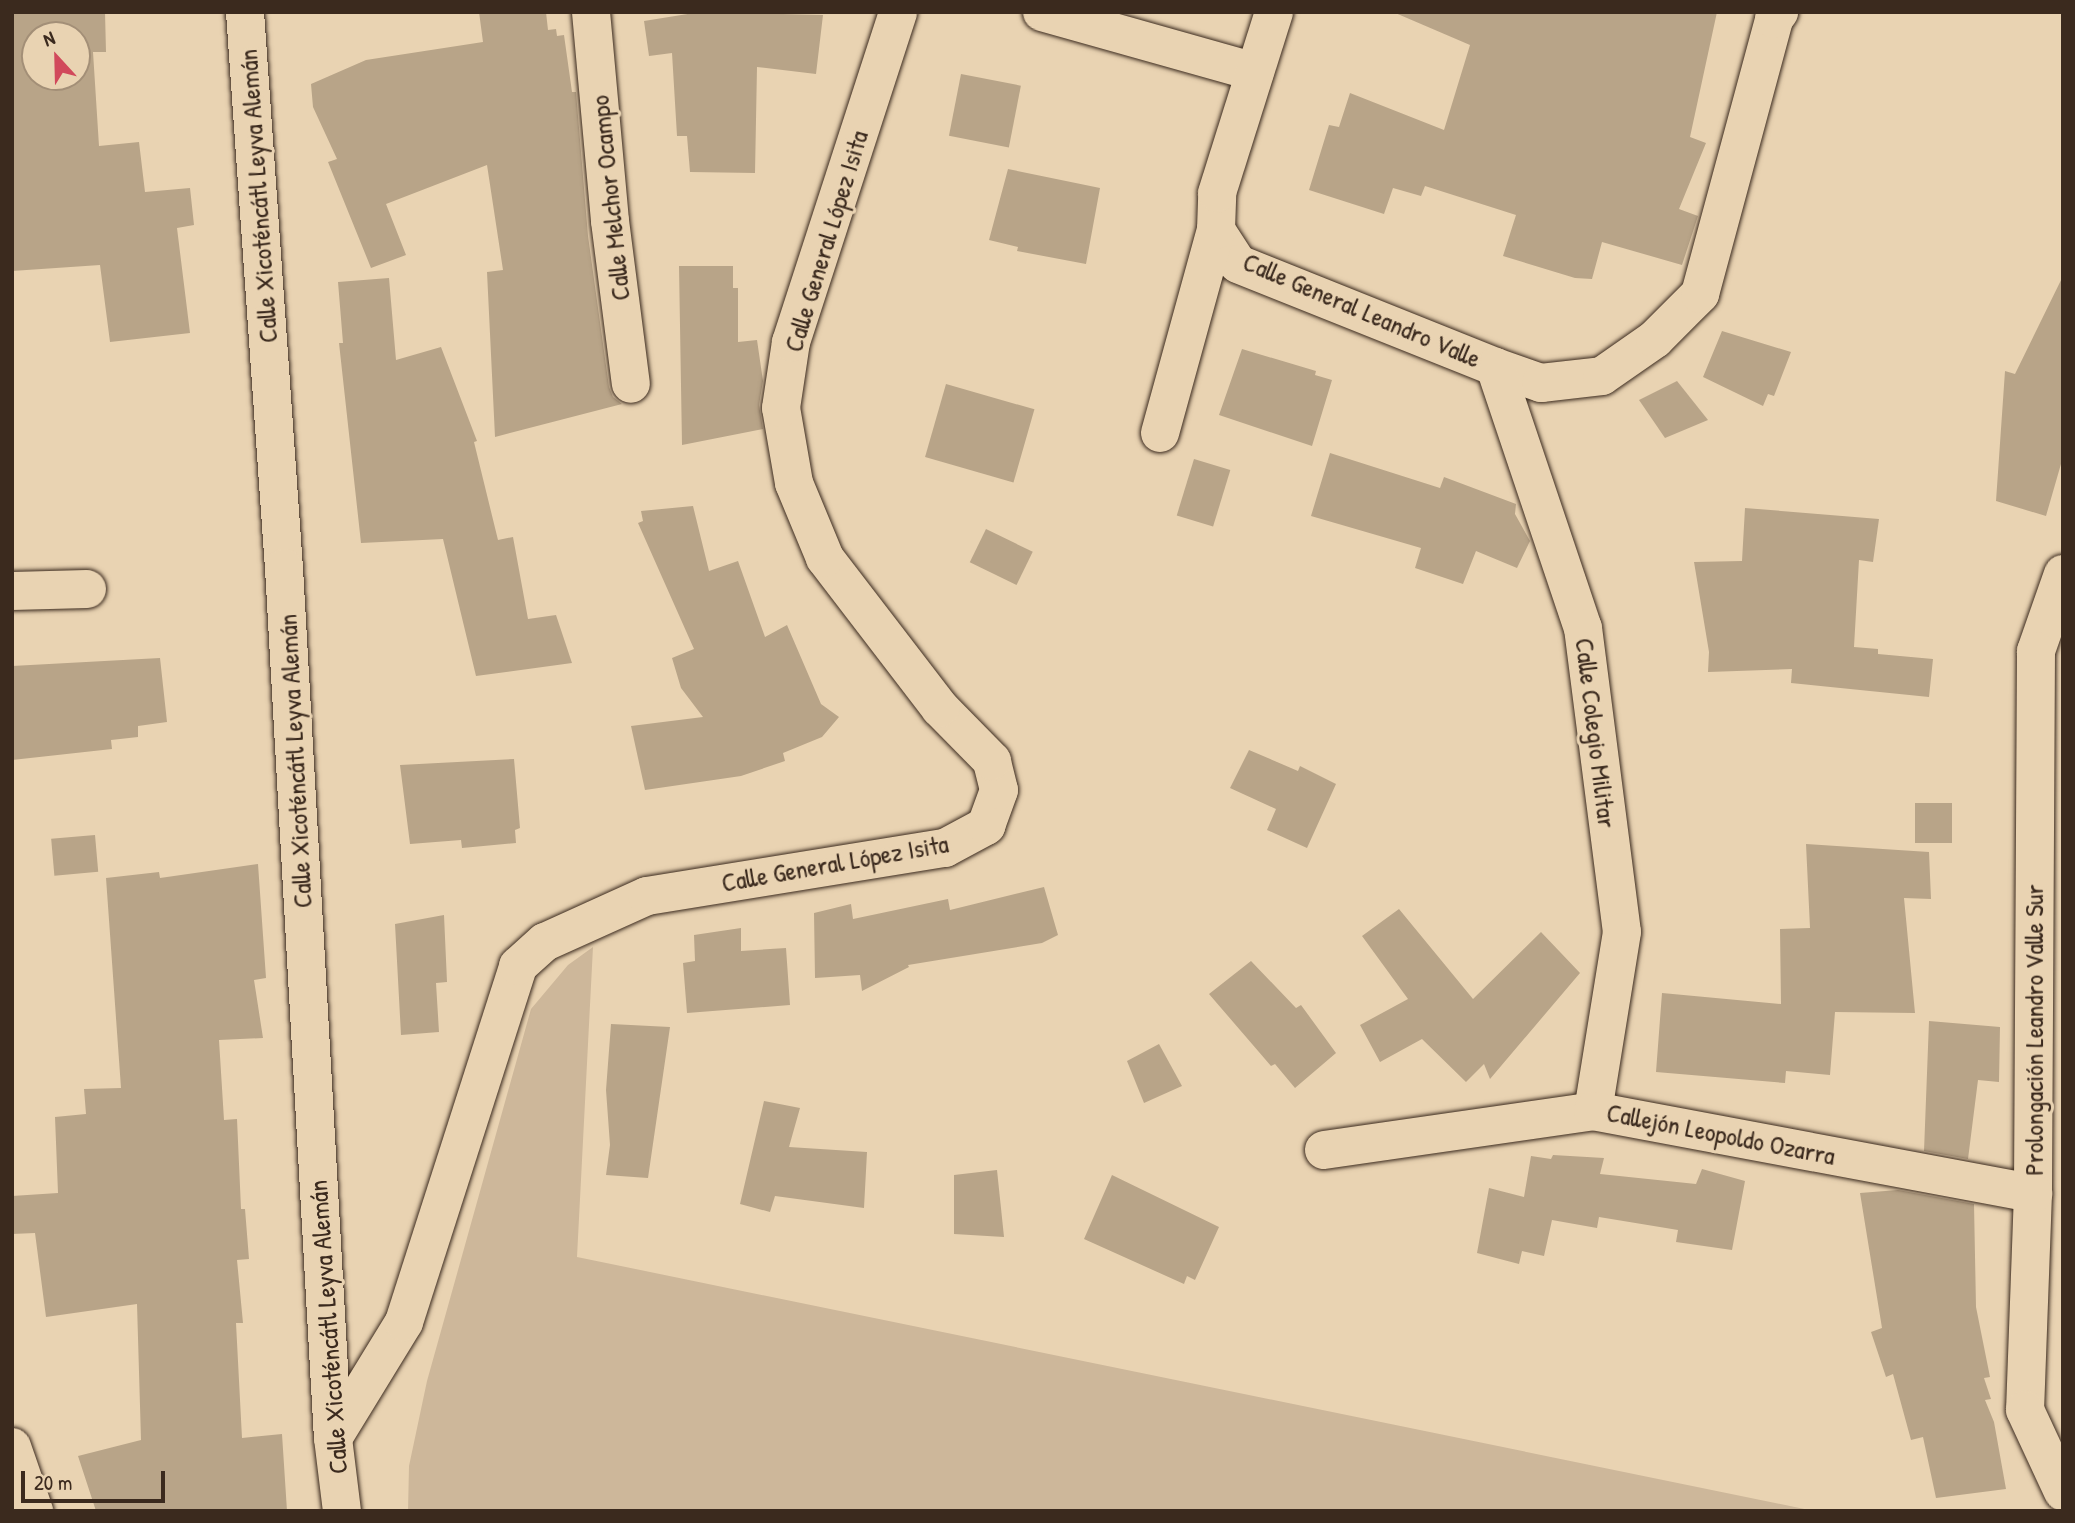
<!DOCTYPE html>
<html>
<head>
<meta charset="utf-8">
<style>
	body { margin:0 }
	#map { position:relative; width:2075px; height:1523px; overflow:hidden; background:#e9d3b2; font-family:"Patrick Hand",sans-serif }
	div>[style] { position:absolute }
	.green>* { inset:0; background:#cdb79a }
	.building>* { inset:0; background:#b8a488; transform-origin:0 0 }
	.roads { filter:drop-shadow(0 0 2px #3b2a1e) drop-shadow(0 0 2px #3b2a1e) }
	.minor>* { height:38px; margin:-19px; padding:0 19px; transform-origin:19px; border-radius:19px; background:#e9d3b2 }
	.tertiary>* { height:38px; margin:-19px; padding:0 19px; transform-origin:19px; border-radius:19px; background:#e9d3b2 }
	span { translate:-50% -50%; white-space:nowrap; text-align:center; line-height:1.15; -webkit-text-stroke:6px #e9d3b2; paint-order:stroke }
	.street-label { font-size:26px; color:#3b2a1e }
	.frame { position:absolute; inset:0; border:14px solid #3b2a1e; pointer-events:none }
	.north { position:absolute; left:21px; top:21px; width:70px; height:70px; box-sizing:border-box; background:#e9d3b2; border:2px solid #a38f77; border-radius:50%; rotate:338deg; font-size:19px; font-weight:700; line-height:28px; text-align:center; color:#3b2a1e }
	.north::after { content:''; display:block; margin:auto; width:24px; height:32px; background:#d1495b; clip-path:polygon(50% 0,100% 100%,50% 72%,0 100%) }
	.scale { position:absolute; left:21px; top:1471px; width:144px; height:32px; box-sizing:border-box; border:4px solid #3b2a1e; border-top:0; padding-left:9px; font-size:21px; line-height:24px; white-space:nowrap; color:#3b2a1e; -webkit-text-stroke:5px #e9d3b2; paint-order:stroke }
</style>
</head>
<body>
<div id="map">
	<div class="green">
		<i style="clip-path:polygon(593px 947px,577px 1257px,1814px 1511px,408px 1511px,409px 1466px,427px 1381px,531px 1009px,568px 965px)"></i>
	</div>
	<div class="building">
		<i style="clip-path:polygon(evenodd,12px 12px,105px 12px,106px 52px,93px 52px,99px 146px,139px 142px,145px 192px,190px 188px,194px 225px,177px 228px,190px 333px,110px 342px,100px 265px,12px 271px,12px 12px,35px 35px,77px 35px,77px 77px,35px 77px,35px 35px)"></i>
		<i style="clip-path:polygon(479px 12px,546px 12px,548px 30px,556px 29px,557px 36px,564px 35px,572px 92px,576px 92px,588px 236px,609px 387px,613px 397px,622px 404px,495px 437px,487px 272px,503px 270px,487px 165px,386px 204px,406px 255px,371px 268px,328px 162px,337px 159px,313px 107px,311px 84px,366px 60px,483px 42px)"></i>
		<i style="clip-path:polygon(700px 12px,823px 15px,816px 74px,757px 67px,755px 173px,690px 172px,687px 136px,677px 136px,672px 53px,649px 56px,644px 21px)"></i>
		<i style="clip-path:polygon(1393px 12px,1717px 12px,1690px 137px,1706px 143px,1679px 209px,1698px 216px,1682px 265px,1602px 242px,1592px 279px,1575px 278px,1503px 256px,1516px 215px,1425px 186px,1421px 196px,1393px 188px,1384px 214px,1309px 190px,1329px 125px,1339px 127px,1350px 93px,1444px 130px,1470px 45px)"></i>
		<i style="left:961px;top:74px;width:61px;height:63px;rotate:11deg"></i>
		<i style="clip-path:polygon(1008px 169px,1100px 188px,1086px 264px,1017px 251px,1018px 247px,989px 240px)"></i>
		<i style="clip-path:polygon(679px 266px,733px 266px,733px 288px,738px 288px,738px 342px,757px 340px,763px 381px,759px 405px,763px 429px,682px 445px)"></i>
		<i style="clip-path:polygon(2063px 276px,2063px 457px,2046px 516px,1996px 501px,2005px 371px,2015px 374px)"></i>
		<i style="clip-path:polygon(389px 278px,396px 360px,441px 347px,477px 441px,474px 442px,498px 540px,513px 537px,528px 619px,556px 615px,572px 663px,476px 676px,443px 539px,361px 543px,339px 343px,343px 343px,338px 282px)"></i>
		<i style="clip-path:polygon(1722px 331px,1791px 352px,1774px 396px,1768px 394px,1763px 406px,1703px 377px)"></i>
		<i style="clip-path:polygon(1242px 349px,1316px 371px,1315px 375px,1332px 380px,1312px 446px,1219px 415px)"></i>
		<i style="clip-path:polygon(1677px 381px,1708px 420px,1665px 438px,1639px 400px)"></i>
		<i style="left:946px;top:384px;width:92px;height:76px;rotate:16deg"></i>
		<i style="clip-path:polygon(1330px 453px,1440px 488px,1444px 477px,1516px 504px,1515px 514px,1530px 541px,1517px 568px,1476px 551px,1463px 584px,1415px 568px,1421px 548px,1311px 516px)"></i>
		<i style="left:1194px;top:459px;width:38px;height:59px;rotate:17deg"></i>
		<i style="clip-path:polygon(693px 506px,709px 571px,738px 561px,765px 637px,787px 625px,821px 704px,839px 717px,822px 737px,783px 753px,785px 761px,741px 776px,645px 790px,631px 726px,703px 717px,681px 688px,672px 658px,694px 649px,638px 523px,643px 521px,641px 511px)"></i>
		<i style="clip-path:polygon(1745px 508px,1879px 519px,1873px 562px,1859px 560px,1854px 647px,1878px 649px,1878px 654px,1933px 659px,1929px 697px,1791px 683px,1792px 669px,1708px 672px,1709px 652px,1694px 562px,1742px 561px)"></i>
		<i style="left:986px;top:529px;width:52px;height:37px;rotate:26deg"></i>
		<i style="clip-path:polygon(160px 658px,167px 722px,138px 726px,138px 737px,111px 740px,112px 749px,12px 760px,12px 666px)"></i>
		<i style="clip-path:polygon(1249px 750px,1298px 771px,1300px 766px,1336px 784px,1307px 848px,1267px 830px,1276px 809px,1230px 788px)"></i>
		<i style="clip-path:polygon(514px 759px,520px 828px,515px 830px,516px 843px,462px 848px,461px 840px,410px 844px,400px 765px)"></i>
		<i style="left:1915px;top:803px;width:37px;height:40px"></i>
		<i style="left:95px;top:835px;width:37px;height:44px;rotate:85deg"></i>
		<i style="clip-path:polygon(1806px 844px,1929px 852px,1931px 899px,1904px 898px,1915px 1013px,1835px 1012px,1830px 1075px,1786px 1071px,1785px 1083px,1656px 1072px,1662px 993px,1781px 1004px,1780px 929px,1810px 928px)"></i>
		<i style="clip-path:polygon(258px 864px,266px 978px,254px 980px,263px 1038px,219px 1040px,224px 1120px,237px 1119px,241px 1209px,245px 1209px,249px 1259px,237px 1260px,243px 1323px,236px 1323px,242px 1438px,282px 1434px,287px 1511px,96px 1511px,78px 1456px,141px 1440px,137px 1304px,46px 1317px,35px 1233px,12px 1234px,12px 1196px,58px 1193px,55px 1117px,86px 1114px,84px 1089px,121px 1088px,106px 878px,159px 872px,160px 878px)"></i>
		<i style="clip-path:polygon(1044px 887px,1058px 935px,1042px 943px,908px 965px,909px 967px,862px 991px,860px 975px,815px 978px,814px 913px,851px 904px,853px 919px,948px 899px,950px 910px)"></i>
		<i style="clip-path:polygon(1399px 909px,1473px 999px,1541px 932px,1580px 973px,1490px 1079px,1484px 1064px,1466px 1082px,1422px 1039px,1380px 1062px,1360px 1025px,1408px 999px,1362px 936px)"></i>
		<i style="clip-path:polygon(444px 915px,447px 982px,436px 983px,439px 1032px,401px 1035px,395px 924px)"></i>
		<i style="clip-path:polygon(741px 928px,741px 951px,786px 948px,790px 1005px,687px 1013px,683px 963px,695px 961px,694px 935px)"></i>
		<i style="clip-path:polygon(1251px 961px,1296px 1008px,1301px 1005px,1336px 1053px,1295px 1088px,1275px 1064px,1271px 1066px,1209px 994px)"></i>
		<i style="clip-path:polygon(1929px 1021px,2000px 1027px,1999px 1082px,1978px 1080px,1968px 1159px,1924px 1151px)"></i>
		<i style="clip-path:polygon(611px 1024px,670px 1027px,648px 1178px,606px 1175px,610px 1145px,606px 1090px)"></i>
		<i style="clip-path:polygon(1159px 1044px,1182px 1086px,1144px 1103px,1127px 1061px)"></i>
		<i style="clip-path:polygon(764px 1101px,800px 1108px,789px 1147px,867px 1152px,864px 1208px,775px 1196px,770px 1212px,740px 1204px)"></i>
		<i style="clip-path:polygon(1553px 1155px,1604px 1158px,1600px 1174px,1696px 1184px,1702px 1169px,1745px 1181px,1732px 1250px,1676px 1242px,1678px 1230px,1599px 1217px,1597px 1228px,1552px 1220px,1544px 1256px,1522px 1251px,1519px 1264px,1477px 1253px,1489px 1188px,1524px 1197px,1531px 1156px,1551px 1159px)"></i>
		<i style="clip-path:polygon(997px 1170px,1004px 1237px,954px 1234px,954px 1175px)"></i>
		<i style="clip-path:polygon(1112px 1175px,1219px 1227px,1195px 1280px,1187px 1276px,1184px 1284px,1084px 1239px)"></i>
		<i style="clip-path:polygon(1898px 1190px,1974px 1204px,1976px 1307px,1990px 1377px,1984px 1378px,1991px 1399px,1985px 1400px,1994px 1422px,2006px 1489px,1936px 1498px,1923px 1437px,1911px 1440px,1893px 1374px,1886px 1377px,1871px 1332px,1882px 1328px,1860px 1193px)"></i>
	</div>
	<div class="roads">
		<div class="minor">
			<i style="left:245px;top:12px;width:557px;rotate:85.99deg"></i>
			<i style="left:284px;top:568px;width:871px;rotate:86.78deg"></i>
			<i style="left:333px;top:1438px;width:74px;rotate:83deg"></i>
			<i style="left:591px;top:12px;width:210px;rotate:84.8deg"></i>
			<i style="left:610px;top:221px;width:164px;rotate:82.7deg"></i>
			<i style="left:1042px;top:12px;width:221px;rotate:15.7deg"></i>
			<i style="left:1216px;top:230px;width:40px;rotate:57.1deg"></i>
			<i style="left:1238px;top:264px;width:277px;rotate:21.8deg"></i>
			<i style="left:1495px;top:367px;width:49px;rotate:19.2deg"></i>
			<i style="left:1541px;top:383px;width:61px;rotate:-6.5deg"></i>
			<i style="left:1602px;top:376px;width:65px;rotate:-34.9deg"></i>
			<i style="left:1655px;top:339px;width:64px;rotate:-45deg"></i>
			<i style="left:1700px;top:294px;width:285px;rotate:-74.9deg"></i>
			<i style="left:1774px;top:19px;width:9px;rotate:-54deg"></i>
			<i style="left:1495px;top:367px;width:275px;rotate:71.4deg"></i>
			<i style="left:1583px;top:628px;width:306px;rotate:82.7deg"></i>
			<i style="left:1622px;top:932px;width:181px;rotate:99.2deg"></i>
			<i style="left:1160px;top:433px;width:211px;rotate:-74.6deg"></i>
			<i style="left:1216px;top:230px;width:37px;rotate:-88deg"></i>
			<i style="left:1217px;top:193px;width:190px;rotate:-72.5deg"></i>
			<i style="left:2063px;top:574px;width:82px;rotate:109.3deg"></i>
			<i style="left:2036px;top:651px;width:542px;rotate:90.32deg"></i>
			<i style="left:2033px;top:1193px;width:217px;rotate:92.1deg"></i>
			<i style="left:2025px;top:1410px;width:90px;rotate:65.1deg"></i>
			<i style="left:12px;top:591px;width:75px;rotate:-1.5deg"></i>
			<i style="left:1324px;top:1150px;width:272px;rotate:-8.2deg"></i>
			<i style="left:1593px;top:1111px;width:448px;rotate:10.6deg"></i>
			<i style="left:333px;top:1438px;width:136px;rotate:-58.5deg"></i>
			<i style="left:404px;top:1322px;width:374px;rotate:-72.2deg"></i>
			<i style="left:518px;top:966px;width:36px;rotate:-42deg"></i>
			<i style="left:545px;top:942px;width:112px;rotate:-24.3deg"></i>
			<i style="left:647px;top:896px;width:302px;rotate:-9.2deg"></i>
			<i style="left:945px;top:848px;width:47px;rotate:-28.2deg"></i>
			<i style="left:986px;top:826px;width:38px;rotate:-70deg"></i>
			<i style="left:999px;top:790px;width:30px;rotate:-104deg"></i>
			<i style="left:992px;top:761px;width:74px;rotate:-134.5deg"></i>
			<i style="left:940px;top:708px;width:189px;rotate:-127.5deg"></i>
			<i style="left:825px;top:558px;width:81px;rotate:-112.5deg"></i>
			<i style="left:794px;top:483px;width:76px;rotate:-99.8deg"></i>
			<i style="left:781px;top:408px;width:67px;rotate:-81.4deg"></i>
			<i style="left:791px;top:342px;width:347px;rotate:-72deg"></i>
		</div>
		<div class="tertiary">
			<i style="left:12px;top:1447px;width:68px;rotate:71deg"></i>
		</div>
	</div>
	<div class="street-label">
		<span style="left:258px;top:196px;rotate:-94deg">Calle Xicoténcátl Leyva Alemán</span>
		<span style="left:610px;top:198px;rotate:-96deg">Calle Melchor Ocampo</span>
		<span style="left:826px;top:241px;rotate:-73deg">Calle General López Isita</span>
		<span style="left:1362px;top:310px;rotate:23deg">Calle General Leandro Valle</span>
		<span style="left:1596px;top:733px;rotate:83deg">Calle Colegio Militar</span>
		<span style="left:295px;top:761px;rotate:-93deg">Calle Xicoténcátl Leyva Alemán</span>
		<span style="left:835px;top:863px;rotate:-10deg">Calle General López Isita</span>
		<span style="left:2034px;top:1030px;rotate:-90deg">Prolongación Leandro Valle Sur</span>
		<span style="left:1721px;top:1134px;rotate:11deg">Callejón Leopoldo Ozarra</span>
		<span style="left:328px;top:1327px;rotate:-94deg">Calle Xicoténcátl Leyva Alemán</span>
	</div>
	<div class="frame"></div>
	<div class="north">N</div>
	<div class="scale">20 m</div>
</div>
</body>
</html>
